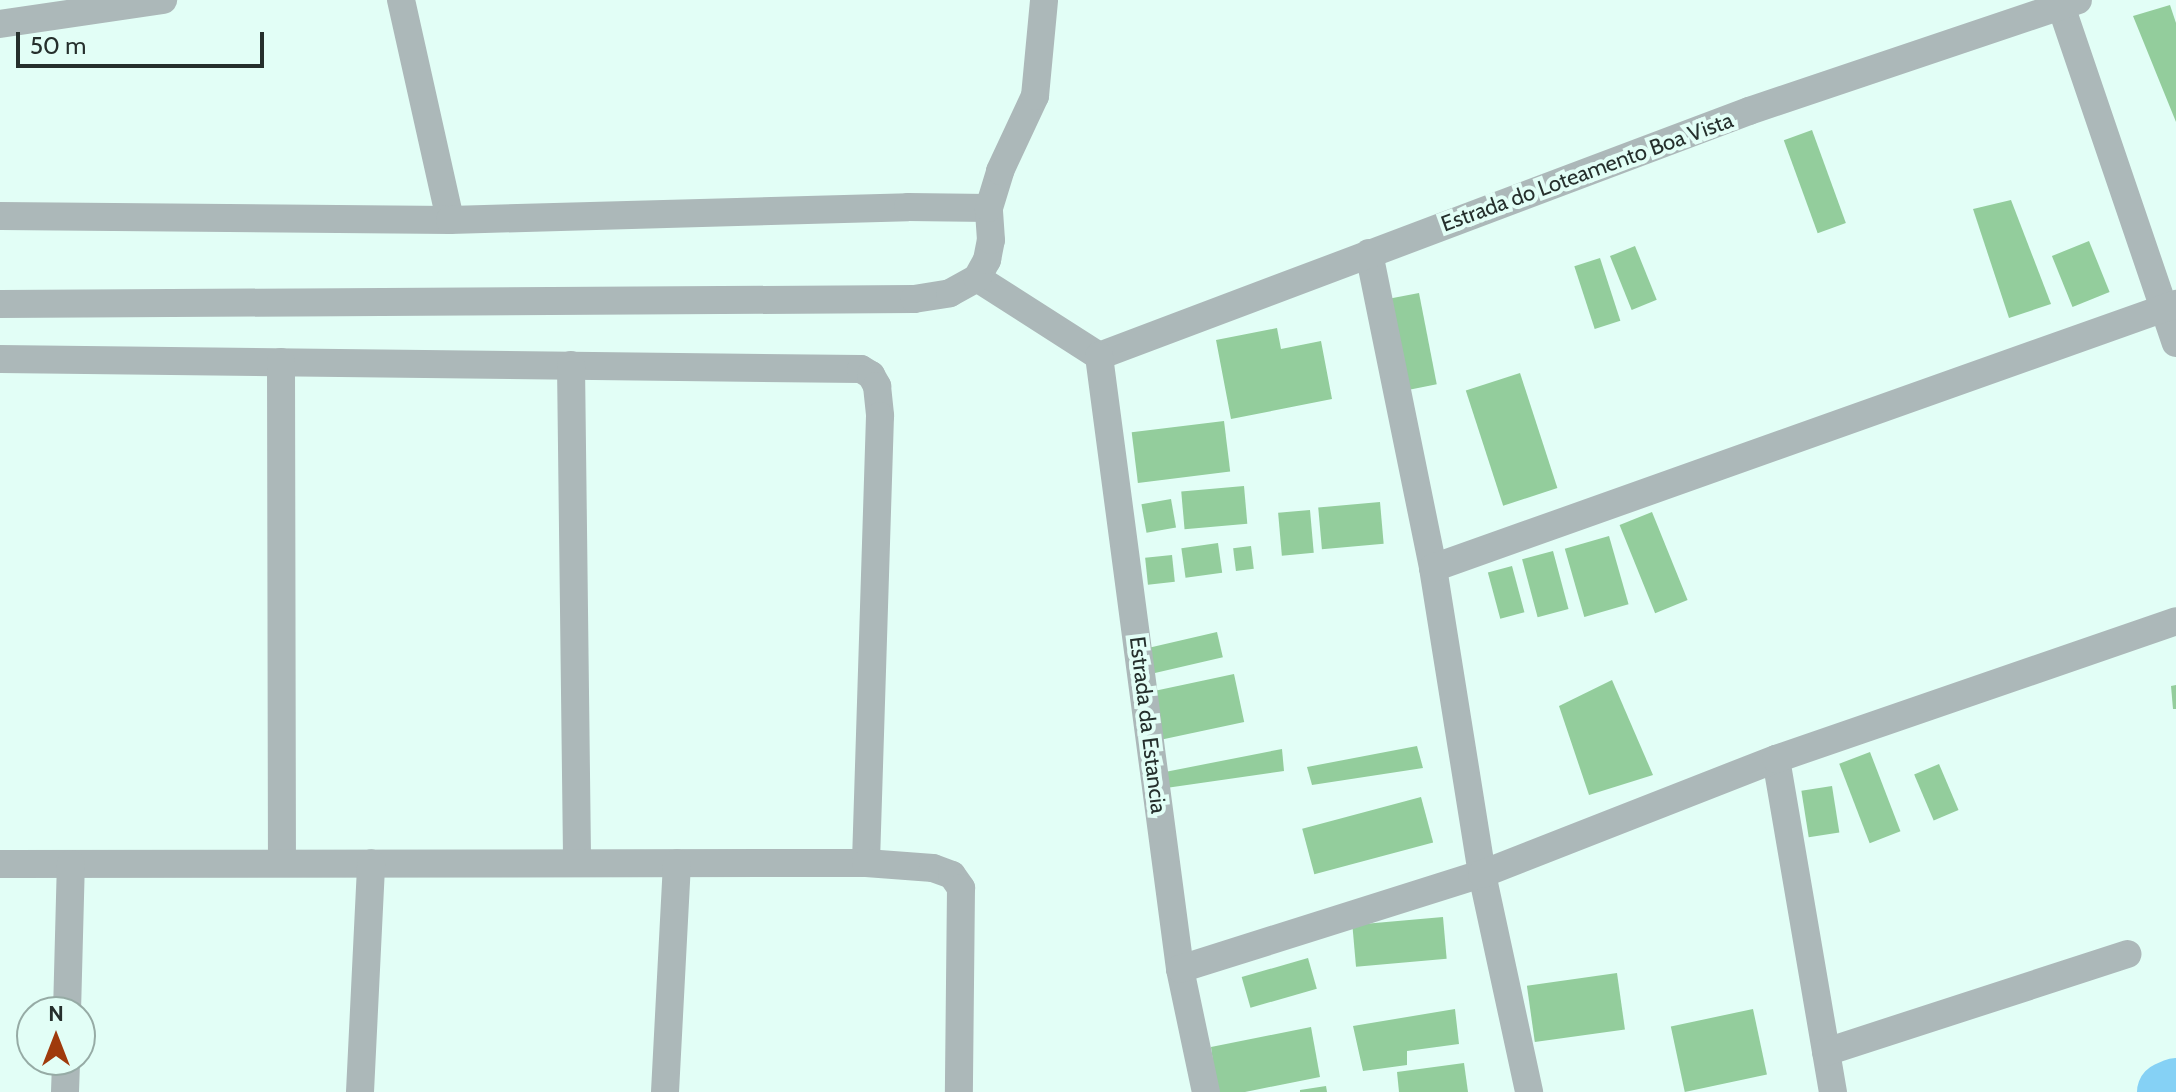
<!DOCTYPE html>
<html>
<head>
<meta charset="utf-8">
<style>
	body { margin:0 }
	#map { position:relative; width:2176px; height:1092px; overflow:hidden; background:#e2fef6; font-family:Cabin,sans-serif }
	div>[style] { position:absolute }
	.river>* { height:60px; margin:-30px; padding:0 30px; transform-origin:30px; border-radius:30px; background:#85d1f5 }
	.building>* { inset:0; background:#93cd9c; transform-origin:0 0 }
	.minor>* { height:28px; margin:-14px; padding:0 14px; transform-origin:14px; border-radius:14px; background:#acb8b9 }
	span { translate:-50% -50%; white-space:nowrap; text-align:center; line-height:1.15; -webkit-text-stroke:8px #e2fef6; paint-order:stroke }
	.street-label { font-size:22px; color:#252f2c }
	.north { position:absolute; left:16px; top:996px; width:80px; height:80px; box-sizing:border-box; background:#e2fef6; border:2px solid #96aba5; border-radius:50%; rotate:0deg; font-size:22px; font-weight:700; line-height:32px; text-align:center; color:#252f2c }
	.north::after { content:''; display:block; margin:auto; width:28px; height:36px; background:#9f3a0c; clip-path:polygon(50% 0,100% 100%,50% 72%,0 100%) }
	.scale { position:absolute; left:16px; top:32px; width:248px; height:36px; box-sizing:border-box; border:4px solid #252f2c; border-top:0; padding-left:10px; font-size:24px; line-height:28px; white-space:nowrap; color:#252f2c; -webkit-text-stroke:6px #e2fef6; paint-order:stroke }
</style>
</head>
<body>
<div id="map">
	<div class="river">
		<i style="left:2167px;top:1092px;width:10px;rotate:-24deg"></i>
	</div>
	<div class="building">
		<i style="clip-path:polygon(2170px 5px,2176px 23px,2176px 122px,2133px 16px)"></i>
		<i style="left:1812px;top:130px;width:99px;height:30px;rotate:70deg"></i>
		<i style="clip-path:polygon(2011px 200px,2051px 304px,2009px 318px,1973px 209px)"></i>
		<i style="left:2089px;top:241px;width:55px;height:40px;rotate:68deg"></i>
		<i style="left:1635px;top:246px;width:58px;height:27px;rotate:68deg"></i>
		<i style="left:1600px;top:258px;width:66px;height:27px;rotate:72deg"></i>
		<i style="left:1419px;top:293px;width:93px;height:28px;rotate:79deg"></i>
		<i style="clip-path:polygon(1277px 328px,1281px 349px,1321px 341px,1332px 399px,1231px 419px,1216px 340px)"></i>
		<i style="left:1520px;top:373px;width:121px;height:57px;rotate:72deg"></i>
		<i style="left:1224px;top:421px;width:51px;height:93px;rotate:83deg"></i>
		<i style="left:1244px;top:486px;width:38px;height:63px;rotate:85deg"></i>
		<i style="left:1171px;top:499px;width:29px;height:30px;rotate:80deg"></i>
		<i style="left:1380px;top:502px;width:42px;height:62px;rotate:85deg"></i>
		<i style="left:1310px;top:510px;width:43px;height:32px;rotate:85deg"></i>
		<i style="left:1652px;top:512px;width:95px;height:35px;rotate:68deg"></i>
		<i style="left:1609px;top:536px;width:71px;height:46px;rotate:74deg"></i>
		<i style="left:1218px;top:543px;width:30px;height:37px;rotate:82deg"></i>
		<i style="left:1251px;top:546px;width:23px;height:18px;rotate:83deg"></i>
		<i style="left:1553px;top:551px;width:60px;height:32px;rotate:75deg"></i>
		<i style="left:1172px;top:555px;width:27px;height:27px;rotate:84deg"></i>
		<i style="left:1512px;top:566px;width:48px;height:25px;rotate:75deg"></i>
		<i style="left:1217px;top:632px;width:26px;height:73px;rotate:77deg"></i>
		<i style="left:1234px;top:674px;width:49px;height:84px;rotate:78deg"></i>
		<i style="clip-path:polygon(1612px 680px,1653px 775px,1589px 795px,1559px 706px)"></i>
		<i style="clip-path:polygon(2176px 685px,2176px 709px,2173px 709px,2171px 686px)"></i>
		<i style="clip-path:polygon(1417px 746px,1423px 768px,1312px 785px,1307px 767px)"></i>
		<i style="clip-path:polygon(1282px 749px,1284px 771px,1166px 788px,1165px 772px)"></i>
		<i style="left:1870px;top:752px;width:85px;height:33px;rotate:69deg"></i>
		<i style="left:1939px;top:764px;width:50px;height:27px;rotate:67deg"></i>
		<i style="left:1832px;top:786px;width:47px;height:31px;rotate:81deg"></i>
		<i style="left:1421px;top:797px;width:47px;height:123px;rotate:75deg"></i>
		<i style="left:1443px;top:917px;width:42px;height:91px;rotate:85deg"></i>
		<i style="left:1308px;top:958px;width:32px;height:69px;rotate:74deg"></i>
		<i style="left:1617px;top:973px;width:57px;height:91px;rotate:82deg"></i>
		<i style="clip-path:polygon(1455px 1009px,1459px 1044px,1407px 1051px,1407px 1065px,1363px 1071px,1353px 1026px)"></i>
		<i style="left:1753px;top:1009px;width:67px;height:84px;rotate:78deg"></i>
		<i style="clip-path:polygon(1311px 1027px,1320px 1077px,1245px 1092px,1217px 1092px,1211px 1047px)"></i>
		<i style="clip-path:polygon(1464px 1063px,1468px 1092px,1399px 1092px,1397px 1072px)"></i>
		<i style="clip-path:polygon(1326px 1086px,1327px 1092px,1300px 1092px,1300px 1090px)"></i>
	</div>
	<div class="minor">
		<i style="left:401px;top:0;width:225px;rotate:77.4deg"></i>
		<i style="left:2061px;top:6px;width:356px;rotate:71.2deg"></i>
		<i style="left:0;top:24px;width:165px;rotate:-8.4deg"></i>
		<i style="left:0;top:216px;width:450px;rotate:0.5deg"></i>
		<i style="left:450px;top:220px;width:458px;rotate:-1.6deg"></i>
		<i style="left:908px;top:207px;width:81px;rotate:0.7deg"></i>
		<i style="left:1369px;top:253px;width:321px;rotate:78.5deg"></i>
		<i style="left:1433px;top:568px;width:310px;rotate:80.9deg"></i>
		<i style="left:1482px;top:874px;width:223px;rotate:77.8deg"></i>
		<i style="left:977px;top:278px;width:145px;rotate:32.6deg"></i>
		<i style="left:0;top:304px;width:914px;rotate:-0.31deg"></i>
		<i style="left:914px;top:299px;width:36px;rotate:-9deg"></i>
		<i style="left:950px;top:293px;width:31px;rotate:-29deg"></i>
		<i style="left:977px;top:278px;width:21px;rotate:-61deg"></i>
		<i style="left:987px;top:260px;width:20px;rotate:-79deg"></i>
		<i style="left:991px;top:240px;width:32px;rotate:-94deg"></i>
		<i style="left:989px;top:208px;width:39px;rotate:-73deg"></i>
		<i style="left:1000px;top:171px;width:83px;rotate:-65deg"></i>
		<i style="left:1035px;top:96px;width:96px;rotate:-84.6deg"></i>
		<i style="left:1099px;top:356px;width:695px;rotate:-20.65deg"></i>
		<i style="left:1749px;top:111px;width:347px;rotate:-18.6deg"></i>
		<i style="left:1099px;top:356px;width:618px;rotate:82.47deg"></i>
		<i style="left:1180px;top:969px;width:126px;rotate:78.1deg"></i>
		<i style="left:0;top:359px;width:861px;rotate:0.67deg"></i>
		<i style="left:861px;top:369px;width:12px;rotate:31deg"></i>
		<i style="left:871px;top:375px;width:13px;rotate:61deg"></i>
		<i style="left:877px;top:386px;width:30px;rotate:84deg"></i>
		<i style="left:880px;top:416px;width:447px;rotate:91.8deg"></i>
		<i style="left:281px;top:362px;width:501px;rotate:89.89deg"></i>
		<i style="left:571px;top:365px;width:498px;rotate:89.3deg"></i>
		<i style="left:1433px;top:568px;width:789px;rotate:-19.56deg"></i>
		<i style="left:1776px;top:759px;width:338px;rotate:80.3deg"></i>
		<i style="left:0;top:864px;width:866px;rotate:-0.07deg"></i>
		<i style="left:866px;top:863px;width:67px;rotate:4.3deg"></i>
		<i style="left:933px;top:868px;width:20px;rotate:20deg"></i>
		<i style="left:952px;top:875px;width:16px;rotate:55deg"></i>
		<i style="left:961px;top:888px;width:204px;rotate:90.6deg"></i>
		<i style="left:1180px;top:969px;width:317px;rotate:-17.5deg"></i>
		<i style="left:1482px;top:874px;width:316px;rotate:-21.4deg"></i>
		<i style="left:1776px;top:759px;width:423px;rotate:-19deg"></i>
		<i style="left:67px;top:1012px;width:148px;rotate:-88.5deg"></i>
		<i style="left:1826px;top:1052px;width:317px;rotate:-18deg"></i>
		<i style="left:65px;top:1092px;width:32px;rotate:-88deg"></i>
		<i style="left:360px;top:1092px;width:229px;rotate:-87.2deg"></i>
		<i style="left:665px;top:1092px;width:229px;rotate:-87deg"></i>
	</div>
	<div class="street-label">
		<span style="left:1587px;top:172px;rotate:-20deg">Estrada do Loteamento Boa Vista</span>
		<span style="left:1148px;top:725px;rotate:83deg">Estrada da Estancia</span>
	</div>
	<div class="north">N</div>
	<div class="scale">50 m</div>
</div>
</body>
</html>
